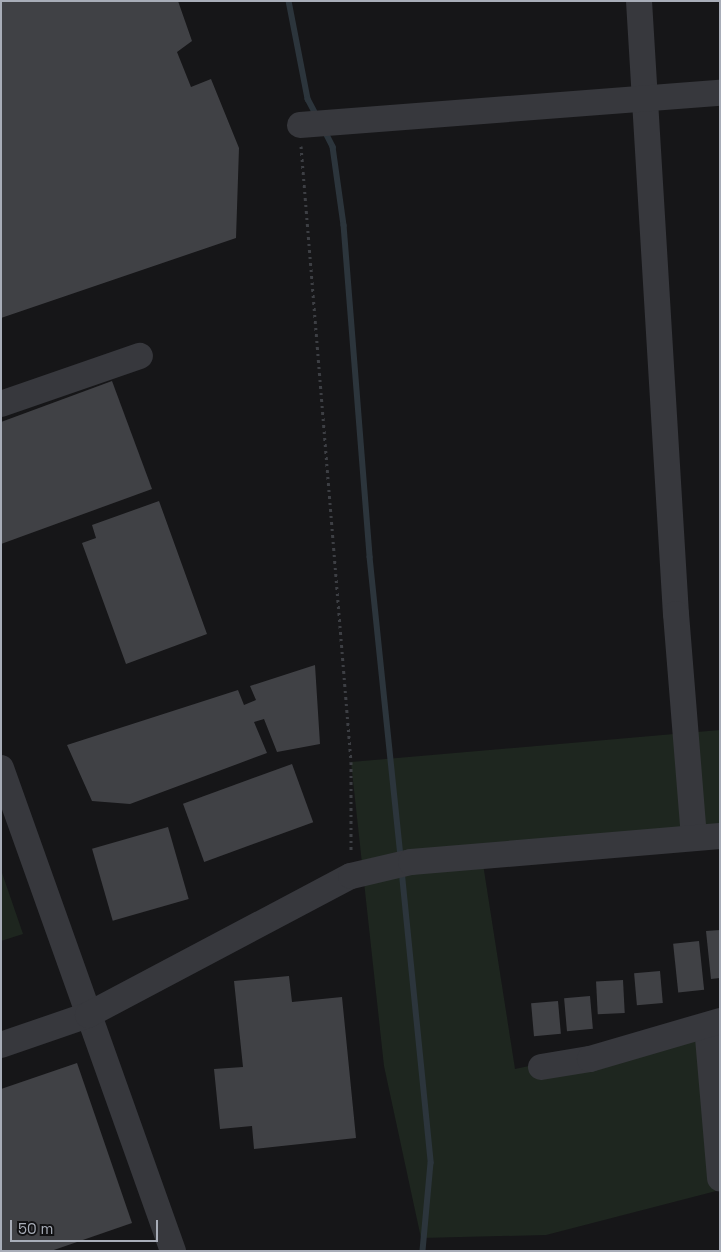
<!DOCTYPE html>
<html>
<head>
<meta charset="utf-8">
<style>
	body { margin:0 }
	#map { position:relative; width:721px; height:1252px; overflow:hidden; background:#161618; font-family:"Space Grotesk",sans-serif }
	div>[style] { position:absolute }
	.green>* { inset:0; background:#1e261f }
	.stream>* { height:5.5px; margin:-2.75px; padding:0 2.75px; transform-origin:2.75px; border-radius:2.75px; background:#2c353c }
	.building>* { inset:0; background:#404145; transform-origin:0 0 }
	.path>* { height:3px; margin-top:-1.5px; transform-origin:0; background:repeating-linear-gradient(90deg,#3d3f44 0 2.5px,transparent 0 6.5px) }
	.minor>* { height:26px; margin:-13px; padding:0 13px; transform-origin:13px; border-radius:13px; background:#37383d }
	span { translate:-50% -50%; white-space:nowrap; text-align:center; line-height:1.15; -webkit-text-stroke:4px #111113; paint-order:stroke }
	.frame { position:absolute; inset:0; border:2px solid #a8adb8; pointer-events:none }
	.scale { position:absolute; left:10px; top:1220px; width:148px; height:22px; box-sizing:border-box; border:2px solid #a8adb8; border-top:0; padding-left:6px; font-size:15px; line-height:18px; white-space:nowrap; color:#a8adb8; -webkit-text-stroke:4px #111113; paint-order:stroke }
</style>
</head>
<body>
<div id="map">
	<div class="green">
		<i style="clip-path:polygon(720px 730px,720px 843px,483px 864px,515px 1069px,683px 1033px,720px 1019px,720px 1190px,546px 1235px,421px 1238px,384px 1066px,351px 762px)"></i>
		<i style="clip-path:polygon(1px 870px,23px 934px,1px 941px)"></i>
	</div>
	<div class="stream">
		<i style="left:289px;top:1px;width:100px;rotate:79deg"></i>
		<i style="left:308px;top:99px;width:19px;rotate:62deg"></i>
		<i style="left:325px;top:131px;width:18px;rotate:63deg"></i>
		<i style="left:333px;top:147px;width:79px;rotate:82deg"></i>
		<i style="left:344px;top:225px;width:333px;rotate:85.5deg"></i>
		<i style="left:370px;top:557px;width:303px;rotate:84.1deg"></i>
		<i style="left:402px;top:870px;width:294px;rotate:84.3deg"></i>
		<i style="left:431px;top:1163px;width:88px;rotate:95.2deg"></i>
	</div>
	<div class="building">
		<i style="clip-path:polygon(1px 1px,178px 1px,192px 41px,177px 52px,191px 87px,211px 79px,239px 148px,236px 238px,1px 318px)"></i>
		<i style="clip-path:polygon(112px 381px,152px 489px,1px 544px,1px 422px)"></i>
		<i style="clip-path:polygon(159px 501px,207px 634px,126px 664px,82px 543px,96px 538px,92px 525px)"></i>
		<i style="clip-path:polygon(315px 665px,320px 744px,277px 752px,264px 719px,254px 722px,267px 753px,130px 804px,92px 801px,67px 745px,238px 690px,244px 705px,256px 700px,250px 686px)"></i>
		<i style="left:292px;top:764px;width:62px;height:116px;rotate:70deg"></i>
		<i style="left:168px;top:827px;width:75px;height:79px;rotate:74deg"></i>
		<i style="clip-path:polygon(720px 930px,720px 978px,711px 979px,706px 931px)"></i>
		<i style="left:699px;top:941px;width:49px;height:26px;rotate:84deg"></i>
		<i style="left:660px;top:971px;width:32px;height:26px;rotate:85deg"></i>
		<i style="clip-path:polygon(289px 976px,292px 1002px,342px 997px,356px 1138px,254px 1149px,252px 1126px,220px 1129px,214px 1069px,243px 1067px,234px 981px)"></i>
		<i style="left:623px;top:980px;width:33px;height:27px;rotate:87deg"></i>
		<i style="left:590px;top:996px;width:33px;height:26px;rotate:85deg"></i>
		<i style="left:558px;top:1001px;width:33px;height:27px;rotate:85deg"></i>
		<i style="clip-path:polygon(77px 1063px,132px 1223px,51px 1251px,1px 1251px,1px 1089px)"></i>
	</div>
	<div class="path">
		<i style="left:301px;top:146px;width:618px;rotate:85.36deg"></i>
		<i style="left:351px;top:762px;width:91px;rotate:90deg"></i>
	</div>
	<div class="minor">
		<i style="left:639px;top:1px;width:614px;rotate:86.55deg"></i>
		<i style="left:676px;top:614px;width:224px;rotate:85.4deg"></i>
		<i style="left:300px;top:125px;width:421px;rotate:-4.4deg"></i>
		<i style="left:1px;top:404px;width:147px;rotate:-19.1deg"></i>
		<i style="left:1px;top:768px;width:513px;rotate:70.4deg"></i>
		<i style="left:707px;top:1026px;width:153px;rotate:85.1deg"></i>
		<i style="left:1px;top:1045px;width:92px;rotate:-19deg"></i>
		<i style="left:88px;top:1015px;width:297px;rotate:-27.9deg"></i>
		<i style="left:351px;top:876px;width:62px;rotate:-13.1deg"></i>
		<i style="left:411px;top:862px;width:310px;rotate:-4.8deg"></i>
		<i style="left:541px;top:1067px;width:50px;rotate:-9.3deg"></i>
		<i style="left:590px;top:1059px;width:135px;rotate:-16.3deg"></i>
	</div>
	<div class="frame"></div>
	<div class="scale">50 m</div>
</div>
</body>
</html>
